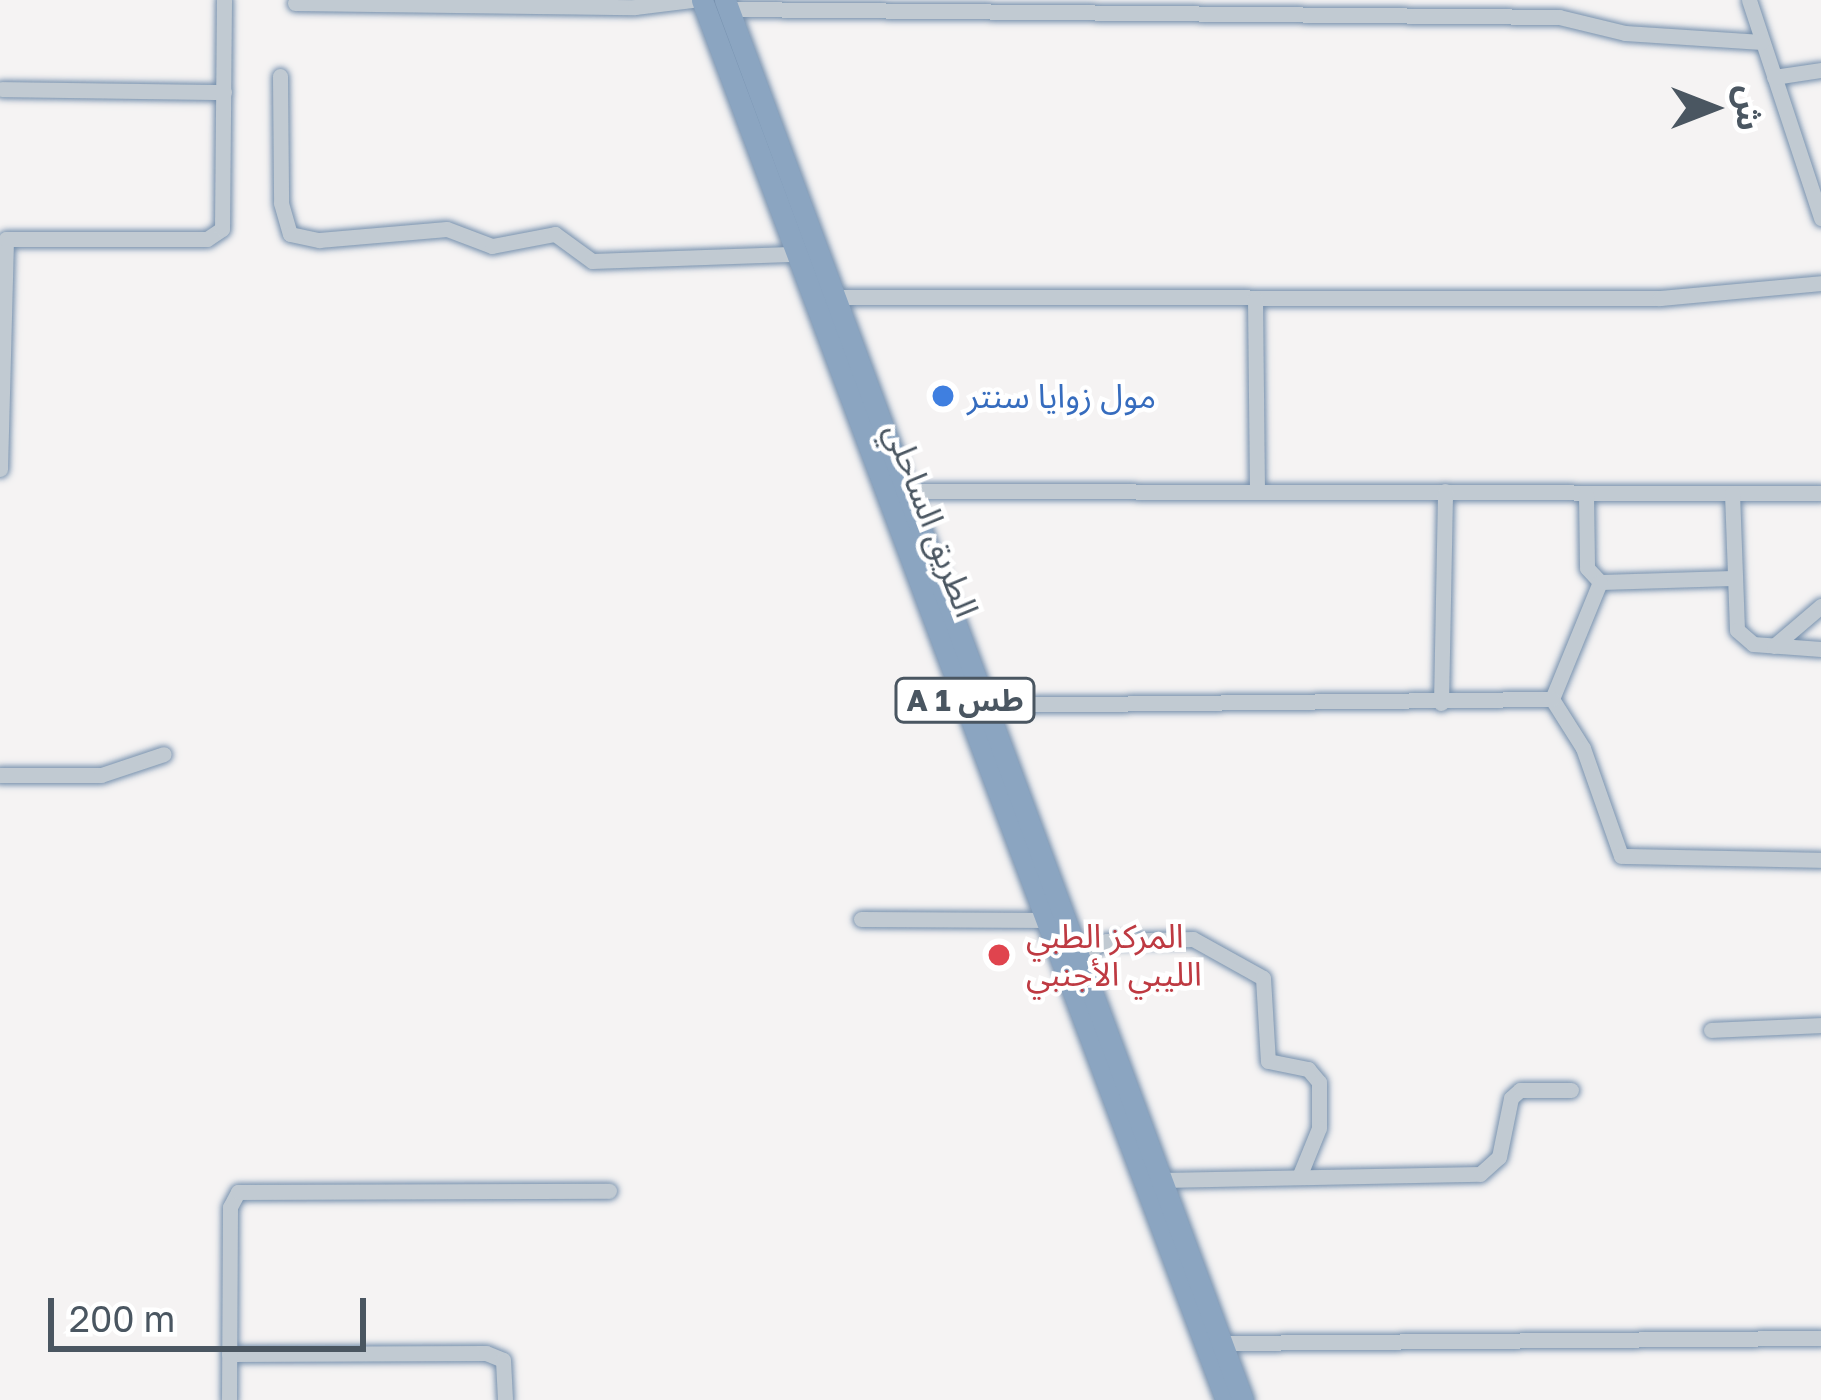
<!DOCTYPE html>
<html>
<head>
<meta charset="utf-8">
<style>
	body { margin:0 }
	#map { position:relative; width:1821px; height:1400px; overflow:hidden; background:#f5f3f3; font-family:"Golos Text","Noto Sans Arabic",sans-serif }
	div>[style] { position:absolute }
	.roads { filter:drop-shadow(0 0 3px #7690ad) drop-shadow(0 0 3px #7690ad) }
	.minor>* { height:15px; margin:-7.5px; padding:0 7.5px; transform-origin:7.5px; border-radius:7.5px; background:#c1cad2 }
	.highway>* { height:21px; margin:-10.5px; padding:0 10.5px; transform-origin:10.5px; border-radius:10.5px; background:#8ba5c1 }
	.dots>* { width:33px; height:33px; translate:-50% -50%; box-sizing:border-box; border:6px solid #fff; border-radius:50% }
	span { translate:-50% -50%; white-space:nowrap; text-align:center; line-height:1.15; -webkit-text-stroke:9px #fff; paint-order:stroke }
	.shield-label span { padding:3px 9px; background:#fff; border:3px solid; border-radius:9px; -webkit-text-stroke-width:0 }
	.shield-label { font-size:30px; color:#4a5661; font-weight:700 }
	.shop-label { font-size:33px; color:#366cbe }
	.left { translate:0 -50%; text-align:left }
	.street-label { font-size:33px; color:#4a5661 }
	.health-label { font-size:33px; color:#be3a42 }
	.north { position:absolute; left:1653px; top:48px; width:120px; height:120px; -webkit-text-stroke:9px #fff; paint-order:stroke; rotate:90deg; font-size:33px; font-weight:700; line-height:48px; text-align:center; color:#4a5661 }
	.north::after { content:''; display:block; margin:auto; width:42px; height:54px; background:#4a5661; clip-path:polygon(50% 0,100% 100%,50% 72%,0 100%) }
	.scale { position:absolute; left:48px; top:1298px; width:318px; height:54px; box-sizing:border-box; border:6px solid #4a5661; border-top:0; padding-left:15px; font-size:36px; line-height:42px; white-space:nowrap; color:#4a5661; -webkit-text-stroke:9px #fff; paint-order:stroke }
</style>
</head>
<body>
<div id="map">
	<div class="roads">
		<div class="minor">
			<i style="left:1749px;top:0;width:230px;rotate:71.7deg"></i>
			<i style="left:295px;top:3px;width:340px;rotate:0.7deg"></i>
			<i style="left:635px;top:7px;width:57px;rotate:-7deg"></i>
			<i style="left:729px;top:9px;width:830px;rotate:0.55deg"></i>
			<i style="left:1559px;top:17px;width:68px;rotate:13.6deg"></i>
			<i style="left:1625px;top:33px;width:137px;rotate:3.8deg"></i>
			<i style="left:280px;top:76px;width:127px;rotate:89.5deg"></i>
			<i style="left:281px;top:203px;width:32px;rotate:74deg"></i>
			<i style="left:290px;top:234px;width:30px;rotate:12deg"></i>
			<i style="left:319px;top:240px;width:128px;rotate:-4.9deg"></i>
			<i style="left:447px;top:229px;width:48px;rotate:20.7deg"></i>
			<i style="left:492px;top:246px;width:64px;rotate:-10.8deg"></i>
			<i style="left:555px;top:234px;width:46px;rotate:36.1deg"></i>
			<i style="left:592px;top:261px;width:205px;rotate:-2deg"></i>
			<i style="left:1774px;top:77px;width:48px;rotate:-8.5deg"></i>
			<i style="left:2px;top:89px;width:222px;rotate:0.8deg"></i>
			<i style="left:835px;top:297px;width:825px;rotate:0.07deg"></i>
			<i style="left:1660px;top:298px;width:162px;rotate:-5.3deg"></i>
			<i style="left:1255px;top:299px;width:193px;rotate:89.4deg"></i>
			<i style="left:0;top:469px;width:230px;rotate:-88.5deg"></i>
			<i style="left:6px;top:239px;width:201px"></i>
			<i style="left:207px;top:239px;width:18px;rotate:-34deg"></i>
			<i style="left:222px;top:229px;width:229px;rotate:-89.5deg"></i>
			<i style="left:911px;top:491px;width:910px;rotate:0.13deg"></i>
			<i style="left:1586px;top:493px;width:75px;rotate:89.2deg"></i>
			<i style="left:1587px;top:568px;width:19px;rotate:47deg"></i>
			<i style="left:1600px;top:582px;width:133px;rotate:-1.7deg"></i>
			<i style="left:1732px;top:493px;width:137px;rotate:87.9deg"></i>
			<i style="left:1737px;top:630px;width:21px;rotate:41deg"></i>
			<i style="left:1753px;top:644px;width:68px;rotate:4.2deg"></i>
			<i style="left:1774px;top:646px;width:62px;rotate:-40.4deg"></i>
			<i style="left:1552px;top:699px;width:58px;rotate:57.7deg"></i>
			<i style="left:1583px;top:748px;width:114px;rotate:70.6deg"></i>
			<i style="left:1621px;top:856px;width:200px;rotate:1.1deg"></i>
			<i style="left:1552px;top:699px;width:126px;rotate:-67.7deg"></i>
			<i style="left:1441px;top:703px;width:212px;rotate:-88.9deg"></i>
			<i style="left:987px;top:705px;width:565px;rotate:-0.61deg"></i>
			<i style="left:0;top:775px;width:101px"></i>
			<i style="left:101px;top:775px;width:66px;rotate:-18.4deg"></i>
			<i style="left:861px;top:919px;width:187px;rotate:0.3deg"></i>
			<i style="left:1079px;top:955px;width:31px;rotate:-27deg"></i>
			<i style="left:1107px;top:941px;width:86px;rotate:-1.3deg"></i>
			<i style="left:1193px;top:939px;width:80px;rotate:29.1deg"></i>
			<i style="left:1263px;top:978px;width:83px;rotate:86.6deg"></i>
			<i style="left:1268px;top:1061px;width:41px;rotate:11.3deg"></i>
			<i style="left:1308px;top:1069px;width:17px;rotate:50deg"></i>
			<i style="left:1319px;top:1082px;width:46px;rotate:90deg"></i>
			<i style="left:1319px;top:1128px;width:53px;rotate:112.2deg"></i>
			<i style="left:1711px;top:1030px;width:110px;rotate:-2.6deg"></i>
			<i style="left:1161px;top:1180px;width:319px;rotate:-1.1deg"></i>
			<i style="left:1480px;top:1174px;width:25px;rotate:-42deg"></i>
			<i style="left:1499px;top:1157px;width:60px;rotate:-78.5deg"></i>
			<i style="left:1511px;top:1098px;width:12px;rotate:-42deg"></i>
			<i style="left:1520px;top:1090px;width:51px"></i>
			<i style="left:1221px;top:1343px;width:600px;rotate:-0.48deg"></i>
			<i style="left:229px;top:1354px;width:257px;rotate:-0.2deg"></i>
			<i style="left:486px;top:1353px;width:18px;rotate:22deg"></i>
			<i style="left:503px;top:1360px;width:40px;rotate:87.1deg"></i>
			<i style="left:229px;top:1400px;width:193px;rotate:-89.7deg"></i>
			<i style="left:230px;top:1207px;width:17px;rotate:-62deg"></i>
			<i style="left:238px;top:1192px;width:371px;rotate:-0.2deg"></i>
		</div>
		<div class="highway">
			<i style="left:702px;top:0;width:1495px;rotate:69.48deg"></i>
			<i style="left:725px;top:0;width:1493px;rotate:69.7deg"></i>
		</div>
	</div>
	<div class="dots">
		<i style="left:943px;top:396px;background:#3f7fe0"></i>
		<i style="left:999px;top:955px;background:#e0444e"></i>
	</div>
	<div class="shield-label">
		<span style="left:965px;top:700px">A 1 طس</span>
	</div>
	<div class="shop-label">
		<span class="left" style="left:967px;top:396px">مول زوايا سنتر</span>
	</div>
	<div class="street-label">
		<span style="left:932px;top:520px;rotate:69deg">الطريق الساحلي</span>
	</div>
	<div class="health-label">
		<span class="left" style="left:1026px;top:955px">المركز الطبي<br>الليبي الأجنبي</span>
	</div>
	<div class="north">ش</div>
	<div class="scale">200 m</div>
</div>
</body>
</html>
